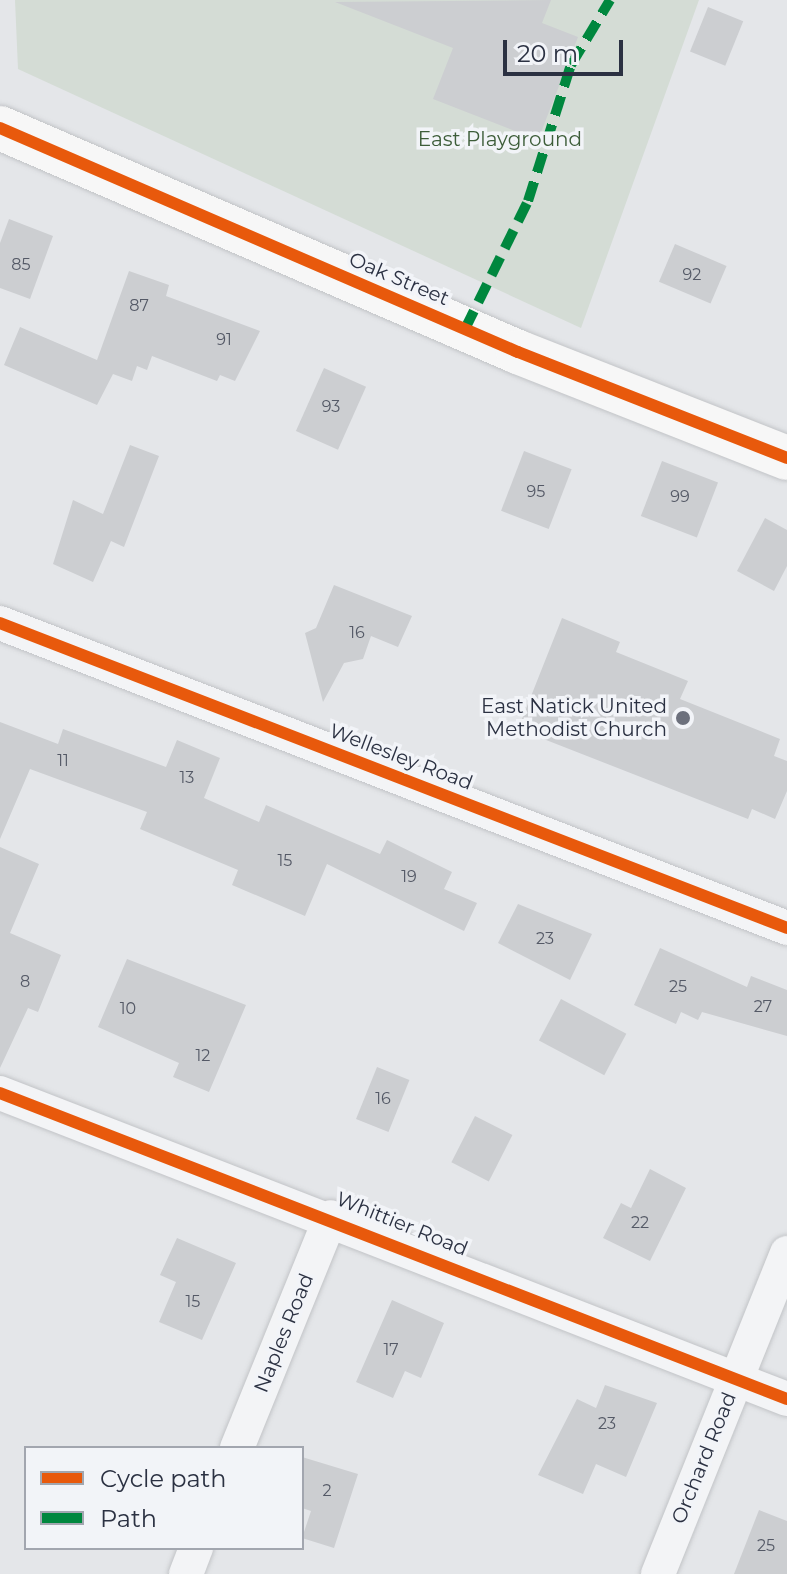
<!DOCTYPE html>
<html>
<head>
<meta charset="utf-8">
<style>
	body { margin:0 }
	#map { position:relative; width:787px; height:1574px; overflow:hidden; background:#e4e6e9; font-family:Montserrat,sans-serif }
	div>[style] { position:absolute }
	.green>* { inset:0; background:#d4dcd5 }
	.building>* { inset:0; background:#ccced1; transform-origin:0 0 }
	.roads { filter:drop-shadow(0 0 2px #c2c4c7) drop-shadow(0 0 2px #c2c4c7) }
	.street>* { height:34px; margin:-17px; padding:0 17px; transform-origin:17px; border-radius:17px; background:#f3f4f6 }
	.secondary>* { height:44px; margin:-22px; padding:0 22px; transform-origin:22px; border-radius:22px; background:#f7f7f7 }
	.quiet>* { height:10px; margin-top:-5px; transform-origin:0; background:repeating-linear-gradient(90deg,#00873e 0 20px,transparent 0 30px) }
	.cycleway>* { height:12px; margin:-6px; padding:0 6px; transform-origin:6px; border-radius:6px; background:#e8590c }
	.dots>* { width:22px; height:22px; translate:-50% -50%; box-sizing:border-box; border:4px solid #f2f4f8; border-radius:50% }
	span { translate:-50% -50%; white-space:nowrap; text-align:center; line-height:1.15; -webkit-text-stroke:7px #f2f4f8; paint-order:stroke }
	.number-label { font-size:16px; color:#545966 }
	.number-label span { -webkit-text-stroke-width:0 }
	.park-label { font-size:20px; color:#3d5d39 }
	.street-label { font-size:20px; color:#2b3142 }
	.poi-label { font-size:20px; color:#2b3142 }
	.right { translate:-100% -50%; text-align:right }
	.legend { position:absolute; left:24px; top:1446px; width:280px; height:104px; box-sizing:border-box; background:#f2f4f8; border:2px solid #a2a6af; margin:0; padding:10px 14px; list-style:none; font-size:24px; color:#2b3142 }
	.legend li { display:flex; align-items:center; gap:16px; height:40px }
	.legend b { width:40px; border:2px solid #a2a6af }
	.scale { position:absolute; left:503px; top:40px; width:120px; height:36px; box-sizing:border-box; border:4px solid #2b3142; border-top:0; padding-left:10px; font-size:24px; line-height:28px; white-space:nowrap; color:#2b3142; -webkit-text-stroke:6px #f2f4f8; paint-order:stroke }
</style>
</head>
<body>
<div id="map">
	<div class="green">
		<i style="clip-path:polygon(15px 0,699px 0,581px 328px,18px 69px)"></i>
	</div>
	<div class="building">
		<i style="clip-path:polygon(551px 0,542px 23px,578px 37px,538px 140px,433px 99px,453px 48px,335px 2px)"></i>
		<i style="left:708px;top:7px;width:38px;height:48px;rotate:22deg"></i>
		<i style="clip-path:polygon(9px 219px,53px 236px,30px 299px,0 288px,0 243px)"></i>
		<i style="left:675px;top:244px;width:56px;height:41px;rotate:23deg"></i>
		<i style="clip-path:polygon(129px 271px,169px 285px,166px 296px,260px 331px,235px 381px,220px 375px,217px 381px,152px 356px,147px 370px,137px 366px,132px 381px,113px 374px,97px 405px,4px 365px,20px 327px,97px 360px)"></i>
		<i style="left:324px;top:368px;width:46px;height:69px;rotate:24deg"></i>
		<i style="clip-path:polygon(130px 445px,159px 456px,124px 547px,111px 541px,93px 582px,53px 564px,73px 500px,103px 514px)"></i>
		<i style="left:524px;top:451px;width:51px;height:64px;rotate:21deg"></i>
		<i style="left:662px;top:461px;width:60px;height:59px;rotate:21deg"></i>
		<i style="clip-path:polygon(765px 518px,787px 530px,787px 566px,774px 591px,737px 571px)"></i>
		<i style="clip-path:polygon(334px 585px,412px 616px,398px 647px,371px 636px,363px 659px,344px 663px,323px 702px,305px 633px,316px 628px)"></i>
		<i style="clip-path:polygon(562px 618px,620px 642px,616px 652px,688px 681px,680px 699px,780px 739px,774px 756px,787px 761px,787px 791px,775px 819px,752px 809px,748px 819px,518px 729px)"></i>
		<i style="clip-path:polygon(0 722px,58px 744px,63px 729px,166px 767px,177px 740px,220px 758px,204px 798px,259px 822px,266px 805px,380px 854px,387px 840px,452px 872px,444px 889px,477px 903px,464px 931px,327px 864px,305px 916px,232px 885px,238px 870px,140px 829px,147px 812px,30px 769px,0 839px)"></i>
		<i style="clip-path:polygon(0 847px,39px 864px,10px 933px,61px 955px,38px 1012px,28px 1008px,0 1068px)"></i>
		<i style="clip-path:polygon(518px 904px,592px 934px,570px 980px,498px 943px)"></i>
		<i style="clip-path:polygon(660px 948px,747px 987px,751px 976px,787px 990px,787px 1036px,702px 1012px,698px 1020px,681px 1012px,676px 1024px,634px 1005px)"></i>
		<i style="clip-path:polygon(127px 959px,246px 1005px,209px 1092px,173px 1077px,179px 1063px,98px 1027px)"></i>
		<i style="left:561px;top:999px;width:74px;height:47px;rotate:28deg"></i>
		<i style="left:377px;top:1067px;width:35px;height:56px;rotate:22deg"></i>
		<i style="left:475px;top:1116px;width:42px;height:52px;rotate:27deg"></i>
		<i style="clip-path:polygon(650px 1169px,686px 1188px,650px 1261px,603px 1238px,621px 1203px,631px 1208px)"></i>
		<i style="clip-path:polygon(177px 1238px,236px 1263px,202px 1340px,159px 1322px,176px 1282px,160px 1275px)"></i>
		<i style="clip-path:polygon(392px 1300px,444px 1323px,421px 1378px,405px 1371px,393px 1398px,356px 1382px)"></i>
		<i style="clip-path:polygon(605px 1385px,657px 1403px,626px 1477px,596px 1464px,583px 1494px,538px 1475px,577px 1399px,596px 1408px)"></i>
		<i style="clip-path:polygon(302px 1457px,358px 1474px,334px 1548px,302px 1538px,311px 1511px,302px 1508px)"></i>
		<i style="clip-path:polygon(759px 1510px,787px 1521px,787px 1574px,734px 1574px)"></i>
	</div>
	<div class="roads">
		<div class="street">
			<i style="left:0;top:623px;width:844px;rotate:21.18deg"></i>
			<i style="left:0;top:1093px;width:844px;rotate:21.25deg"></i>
			<i style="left:237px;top:1448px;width:249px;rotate:-67.9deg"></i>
			<i style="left:186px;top:1574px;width:28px;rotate:-69deg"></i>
			<i style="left:658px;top:1574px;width:346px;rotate:-68.1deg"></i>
		</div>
		<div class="secondary">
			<i style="left:0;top:128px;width:564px;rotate:23.39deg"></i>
			<i style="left:518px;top:352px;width:289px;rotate:21.5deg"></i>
		</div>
	</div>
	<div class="quiet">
		<i style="left:465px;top:329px;width:143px;rotate:-63.8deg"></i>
		<i style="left:528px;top:201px;width:143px;rotate:-72.5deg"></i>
		<i style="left:571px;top:65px;width:76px;rotate:-59deg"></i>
	</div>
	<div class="cycleway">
		<i style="left:0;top:128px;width:564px;rotate:23.39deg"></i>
		<i style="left:518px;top:352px;width:289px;rotate:21.5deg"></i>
		<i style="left:0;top:623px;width:844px;rotate:21.18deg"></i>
		<i style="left:0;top:1093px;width:844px;rotate:21.25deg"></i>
	</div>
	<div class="dots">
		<i style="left:683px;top:718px;background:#6c707c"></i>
	</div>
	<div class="number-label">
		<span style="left:21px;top:265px">85</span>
		<span style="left:692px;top:275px">92</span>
		<span style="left:139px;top:306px">87</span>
		<span style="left:224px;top:340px">91</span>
		<span style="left:331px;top:407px">93</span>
		<span style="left:536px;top:492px">95</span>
		<span style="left:680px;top:497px">99</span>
		<span style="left:357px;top:633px">16</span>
		<span style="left:63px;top:761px">11</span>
		<span style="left:187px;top:778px">13</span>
		<span style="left:285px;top:861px">15</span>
		<span style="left:409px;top:877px">19</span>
		<span style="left:545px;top:939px">23</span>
		<span style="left:25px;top:982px">8</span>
		<span style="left:678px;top:987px">25</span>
		<span style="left:763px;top:1007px">27</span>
		<span style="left:128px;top:1009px">10</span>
		<span style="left:203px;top:1056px">12</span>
		<span style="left:383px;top:1099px">16</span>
		<span style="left:640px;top:1223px">22</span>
		<span style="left:193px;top:1302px">15</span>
		<span style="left:391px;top:1350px">17</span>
		<span style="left:607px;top:1424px">23</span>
		<span style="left:327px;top:1491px">2</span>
		<span style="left:766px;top:1546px">25</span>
	</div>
	<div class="park-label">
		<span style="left:500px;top:139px">East Playground</span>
	</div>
	<div class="street-label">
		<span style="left:399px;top:279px;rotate:23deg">Oak Street</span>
		<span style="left:401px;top:757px;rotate:21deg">Wellesley Road</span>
		<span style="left:402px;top:1224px;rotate:22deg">Whittier Road</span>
		<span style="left:284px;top:1333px;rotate:-68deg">Naples Road</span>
		<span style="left:704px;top:1458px;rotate:-68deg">Orchard Road</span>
	</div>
	<div class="poi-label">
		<span class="right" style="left:667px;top:718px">East Natick United<br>Methodist Church</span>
	</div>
	<ul class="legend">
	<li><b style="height:10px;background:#e8590c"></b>Cycle path</li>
	<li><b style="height:10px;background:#00873e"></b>Path</li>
	</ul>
	<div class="scale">20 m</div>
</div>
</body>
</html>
